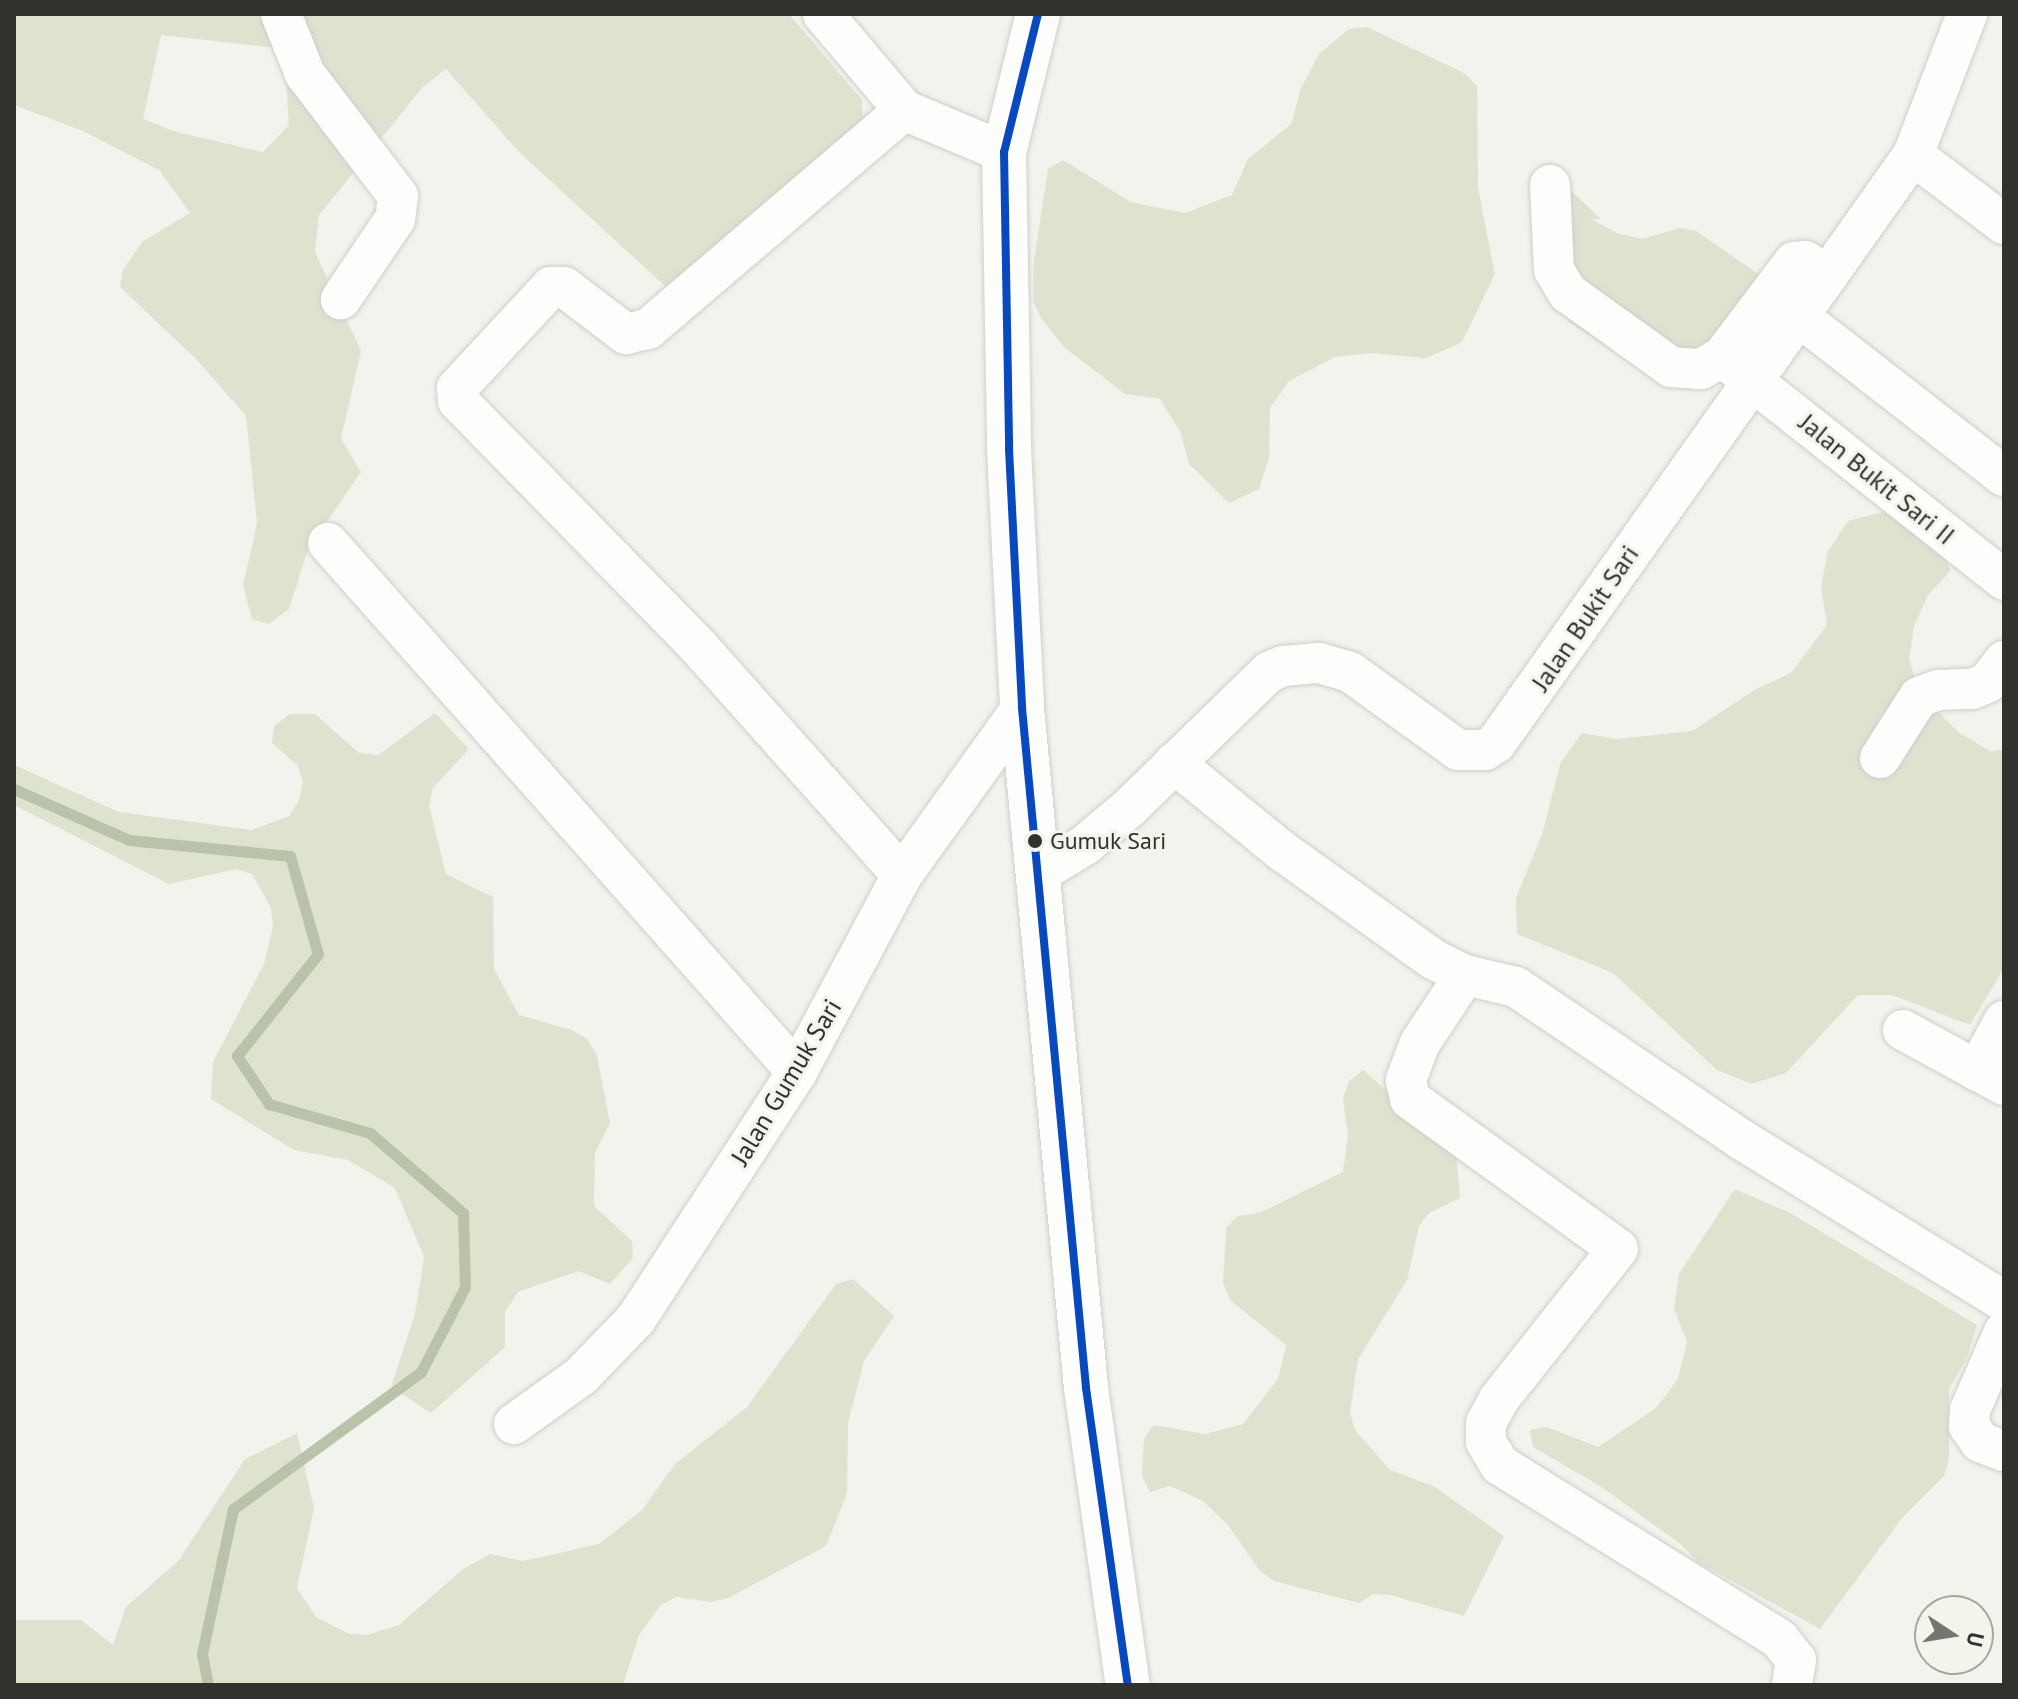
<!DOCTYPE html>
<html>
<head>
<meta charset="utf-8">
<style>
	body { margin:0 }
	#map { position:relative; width:2018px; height:1699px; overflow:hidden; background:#f1f3ed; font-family:"PT Sans",sans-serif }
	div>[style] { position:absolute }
	.green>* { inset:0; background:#dee3d0 }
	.stream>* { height:11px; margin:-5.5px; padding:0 5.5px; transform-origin:5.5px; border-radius:5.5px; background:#bbc2aa }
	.roads { filter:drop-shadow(0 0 2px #cecfcb) drop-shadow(0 0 2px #cecfcb) }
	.minor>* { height:40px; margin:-20px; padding:0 20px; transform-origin:20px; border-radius:20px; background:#fdfdfc }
	.secondary>* { height:44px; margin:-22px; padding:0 22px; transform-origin:22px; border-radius:22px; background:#fdfdfc }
	.bus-1>* { height:8px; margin:-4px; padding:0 4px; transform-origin:4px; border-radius:4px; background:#0849c0 }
	.dots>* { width:22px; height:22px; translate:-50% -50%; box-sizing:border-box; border:4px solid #f2f5eb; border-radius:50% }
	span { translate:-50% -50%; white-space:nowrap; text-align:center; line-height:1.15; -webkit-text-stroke:6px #f2f5eb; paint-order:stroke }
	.bus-label { font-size:24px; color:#31322e }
	.left { translate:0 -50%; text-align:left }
	.street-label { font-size:26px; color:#31322e }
	.frame { position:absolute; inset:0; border:16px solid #31322e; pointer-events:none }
	.north { position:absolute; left:1914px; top:1595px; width:80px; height:80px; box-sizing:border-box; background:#f2f5eb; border:2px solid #a5a79f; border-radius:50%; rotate:102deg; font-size:22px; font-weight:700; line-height:32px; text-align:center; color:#31322e }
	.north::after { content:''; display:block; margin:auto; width:28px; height:36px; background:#747671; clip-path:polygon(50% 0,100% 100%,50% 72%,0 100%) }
</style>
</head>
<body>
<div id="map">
	<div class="green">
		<i style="clip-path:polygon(evenodd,14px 14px,789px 14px,862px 100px,863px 120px,666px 287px,518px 151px,446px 69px,423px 87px,319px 215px,315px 252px,361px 351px,341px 439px,361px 472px,308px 549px,289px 609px,269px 624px,252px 619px,243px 585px,257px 523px,246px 416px,197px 360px,120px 287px,123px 270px,142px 242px,190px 213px,159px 170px,83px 131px,14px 105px,14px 14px,161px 35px,284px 49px,289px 125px,263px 152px,176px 132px,143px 119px,161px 35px)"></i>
		<i style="clip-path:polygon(1367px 27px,1464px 73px,1477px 86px,1478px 188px,1495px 274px,1462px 342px,1445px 350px,1425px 358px,1371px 353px,1335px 357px,1289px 381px,1270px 408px,1269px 458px,1259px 489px,1229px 503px,1189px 464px,1180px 431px,1160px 399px,1125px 394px,1064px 347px,1041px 318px,1033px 301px,1034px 260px,1048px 169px,1063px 160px,1131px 202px,1185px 213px,1232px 195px,1248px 159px,1291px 124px,1301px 88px,1319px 54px,1349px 29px)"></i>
		<i style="clip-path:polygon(1567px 187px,1601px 219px,1591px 219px,1617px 233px,1643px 239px,1679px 228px,1696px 231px,1764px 278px,1722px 335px,1696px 350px,1617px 353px,1569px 322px,1563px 305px)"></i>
		<i style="clip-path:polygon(1882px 512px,1929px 530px,1951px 570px,1928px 595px,1914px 626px,1909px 660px,1920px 693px,1958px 732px,1990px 751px,2004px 750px,2004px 968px,1970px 1025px,1892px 995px,1858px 995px,1786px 1073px,1751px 1084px,1717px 1070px,1613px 973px,1517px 934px,1516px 898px,1542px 834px,1561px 762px,1582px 733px,1616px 739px,1692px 731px,1756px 689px,1791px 673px,1827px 625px,1821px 587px,1828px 551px,1848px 521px)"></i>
		<i style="clip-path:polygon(435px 713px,469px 749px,433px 788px,429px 805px,446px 874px,493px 897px,494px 969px,519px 1015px,572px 1030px,587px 1039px,597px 1055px,610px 1123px,595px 1153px,594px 1206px,632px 1241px,633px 1258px,610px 1284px,578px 1271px,518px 1292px,505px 1312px,505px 1347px,431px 1413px,391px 1387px,415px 1314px,424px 1257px,395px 1188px,348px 1160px,294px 1150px,211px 1099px,213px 1062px,264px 964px,273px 926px,271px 908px,252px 874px,236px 869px,169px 884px,14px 805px,14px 765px,119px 812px,252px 830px,289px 816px,299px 800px,303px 782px,298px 766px,272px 743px,274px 726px,290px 714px,315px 714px,359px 753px,378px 755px)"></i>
		<i style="clip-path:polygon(1363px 1070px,1456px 1150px,1460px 1198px,1429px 1213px,1419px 1226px,1407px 1280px,1358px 1359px,1350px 1413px,1355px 1430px,1390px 1470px,1435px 1487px,1504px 1536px,1464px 1616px,1390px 1595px,1373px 1594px,1359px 1603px,1274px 1581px,1259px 1570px,1228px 1525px,1203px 1501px,1170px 1486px,1150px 1492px,1142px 1476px,1144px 1439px,1153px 1425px,1205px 1434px,1243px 1424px,1278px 1379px,1286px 1345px,1230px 1300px,1223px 1283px,1226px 1228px,1238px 1216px,1259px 1213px,1343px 1172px,1348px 1135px,1343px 1098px,1349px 1081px)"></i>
		<i style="clip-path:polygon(1735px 1189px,1792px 1214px,1977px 1325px,1967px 1358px,1949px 1389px,1949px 1460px,1944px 1476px,1902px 1518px,1820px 1629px,1697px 1562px,1682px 1545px,1600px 1486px,1533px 1447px,1530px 1430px,1547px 1427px,1598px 1447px,1655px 1409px,1667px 1394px,1678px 1378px,1687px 1342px,1674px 1309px,1679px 1274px)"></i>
		<i style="clip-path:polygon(853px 1279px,894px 1316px,864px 1361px,848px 1423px,847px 1494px,826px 1546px,728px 1598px,711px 1602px,676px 1597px,661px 1605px,639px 1635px,623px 1685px,14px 1685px,14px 1620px,81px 1620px,113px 1645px,126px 1607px,179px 1560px,245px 1459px,297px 1433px,314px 1508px,297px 1588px,316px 1617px,349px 1634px,367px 1635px,399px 1625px,463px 1569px,490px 1554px,523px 1561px,599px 1544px,642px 1510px,675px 1464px,747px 1407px,836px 1284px)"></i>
	</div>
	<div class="stream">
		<i style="left:14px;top:789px;width:126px;rotate:23.9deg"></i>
		<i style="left:129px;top:840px;width:162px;rotate:5.7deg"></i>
		<i style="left:290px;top:856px;width:102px;rotate:74.1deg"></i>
		<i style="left:318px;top:954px;width:130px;rotate:128.5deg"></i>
		<i style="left:237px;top:1056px;width:58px;rotate:56.3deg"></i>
		<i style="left:269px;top:1104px;width:105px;rotate:16deg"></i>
		<i style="left:370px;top:1133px;width:123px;rotate:40.7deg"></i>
		<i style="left:463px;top:1213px;width:74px;rotate:88.5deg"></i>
		<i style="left:465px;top:1287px;width:96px;rotate:117.4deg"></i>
		<i style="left:421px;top:1372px;width:233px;rotate:143.9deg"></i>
		<i style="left:233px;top:1509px;width:148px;rotate:102.1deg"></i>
		<i style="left:202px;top:1654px;width:32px;rotate:79deg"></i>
	</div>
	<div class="roads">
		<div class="minor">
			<i style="left:281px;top:14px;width:65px;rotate:68.2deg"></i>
			<i style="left:305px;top:74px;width:153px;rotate:52.7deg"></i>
			<i style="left:398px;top:196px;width:23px;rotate:97deg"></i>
			<i style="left:395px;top:219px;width:97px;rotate:124deg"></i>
			<i style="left:823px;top:14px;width:126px;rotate:49.8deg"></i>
			<i style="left:1913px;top:155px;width:114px;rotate:37.2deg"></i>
			<i style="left:1550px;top:185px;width:85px;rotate:87.3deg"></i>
			<i style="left:1554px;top:270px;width:27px;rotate:59deg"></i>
			<i style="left:1568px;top:293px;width:127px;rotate:35.7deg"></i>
			<i style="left:1671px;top:367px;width:30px;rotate:4deg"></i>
			<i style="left:1701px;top:369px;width:24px;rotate:-30deg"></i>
			<i style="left:1722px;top:357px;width:360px;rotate:38.3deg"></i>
			<i style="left:1797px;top:315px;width:262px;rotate:37.9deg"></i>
			<i style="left:1722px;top:357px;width:119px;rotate:-52.8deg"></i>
			<i style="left:1794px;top:262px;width:11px;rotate:-5deg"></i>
			<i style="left:1805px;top:261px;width:27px;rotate:31deg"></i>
			<i style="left:328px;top:543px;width:707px;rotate:48.44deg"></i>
			<i style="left:1880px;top:758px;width:72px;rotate:-57.4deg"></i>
			<i style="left:1919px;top:697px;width:20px;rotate:-20deg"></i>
			<i style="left:1938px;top:690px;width:34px;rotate:-2deg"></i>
			<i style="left:1972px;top:689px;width:16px;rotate:-22deg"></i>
			<i style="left:1987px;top:683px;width:28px;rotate:-52deg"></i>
			<i style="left:1174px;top:763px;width:139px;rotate:39.2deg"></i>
			<i style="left:1282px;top:851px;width:186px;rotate:35.6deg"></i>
			<i style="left:1433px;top:959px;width:36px;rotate:27deg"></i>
			<i style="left:1465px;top:975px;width:52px;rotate:13.2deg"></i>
			<i style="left:1516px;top:987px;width:273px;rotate:34.1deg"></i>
			<i style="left:1742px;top:1140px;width:308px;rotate:31.6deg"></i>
			<i style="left:1037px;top:874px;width:56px;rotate:-31.1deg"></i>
			<i style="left:1085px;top:845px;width:59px;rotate:-40.2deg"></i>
			<i style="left:1130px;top:807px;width:194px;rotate:-44.2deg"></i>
			<i style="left:1269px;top:672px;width:15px;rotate:-23deg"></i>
			<i style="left:1283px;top:666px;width:36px;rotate:-5deg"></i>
			<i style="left:1319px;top:663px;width:32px;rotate:16deg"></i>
			<i style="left:1350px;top:672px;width:133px;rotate:35.8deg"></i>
			<i style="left:1458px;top:750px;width:27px"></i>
			<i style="left:1485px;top:750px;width:13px;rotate:-32deg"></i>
			<i style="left:1496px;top:743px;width:721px;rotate:-54.66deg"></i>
			<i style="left:1913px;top:155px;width:151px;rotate:-69deg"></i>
			<i style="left:902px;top:875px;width:305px;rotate:-131.7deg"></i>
			<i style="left:699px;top:647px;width:344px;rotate:-134.4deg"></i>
			<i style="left:458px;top:401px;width:13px;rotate:-94deg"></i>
			<i style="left:457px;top:388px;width:138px;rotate:-47.1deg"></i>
			<i style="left:551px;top:287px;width:13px"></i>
			<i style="left:564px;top:287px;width:78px;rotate:37.2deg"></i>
			<i style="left:626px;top:334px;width:23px;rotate:-13deg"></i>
			<i style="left:648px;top:329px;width:337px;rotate:-40.5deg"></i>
			<i style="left:904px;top:110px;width:108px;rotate:22.8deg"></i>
			<i style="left:1465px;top:975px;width:82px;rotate:123.5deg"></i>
			<i style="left:1420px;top:1043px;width:40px;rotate:111deg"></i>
			<i style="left:1406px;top:1080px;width:19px;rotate:78deg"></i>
			<i style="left:1410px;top:1099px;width:256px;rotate:35.8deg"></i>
			<i style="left:1618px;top:1249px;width:191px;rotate:128.4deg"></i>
			<i style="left:1499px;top:1399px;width:27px;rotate:118deg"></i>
			<i style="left:1486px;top:1423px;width:19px;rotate:90deg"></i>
			<i style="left:1486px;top:1442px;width:27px;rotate:59deg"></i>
			<i style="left:1500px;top:1465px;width:329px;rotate:31.9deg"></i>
			<i style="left:1779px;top:1639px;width:27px;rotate:51deg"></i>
			<i style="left:1796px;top:1660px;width:25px;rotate:99deg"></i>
			<i style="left:1903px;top:1030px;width:115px;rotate:28.6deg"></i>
			<i style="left:1977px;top:1071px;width:57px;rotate:-61.6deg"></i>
			<i style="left:2004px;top:1332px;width:85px;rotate:113.6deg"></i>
			<i style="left:1970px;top:1410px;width:16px;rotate:94deg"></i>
			<i style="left:1969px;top:1426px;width:19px;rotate:55deg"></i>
			<i style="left:1980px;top:1442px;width:26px;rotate:21deg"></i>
			<i style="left:514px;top:1424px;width:82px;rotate:-35.6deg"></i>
			<i style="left:581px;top:1376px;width:79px;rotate:-46deg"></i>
			<i style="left:636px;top:1319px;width:295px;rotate:-56.9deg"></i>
			<i style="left:797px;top:1072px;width:223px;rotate:-61.9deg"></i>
			<i style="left:902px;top:875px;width:206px;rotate:-54.3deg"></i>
		</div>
		<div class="secondary">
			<i style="left:1038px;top:14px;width:142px;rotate:103.8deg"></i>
			<i style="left:1004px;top:152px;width:297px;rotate:89deg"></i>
			<i style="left:1009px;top:449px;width:259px;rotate:87.1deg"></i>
			<i style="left:1022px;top:708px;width:683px;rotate:84.62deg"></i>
			<i style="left:1086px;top:1388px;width:300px;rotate:82deg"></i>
		</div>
	</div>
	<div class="bus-1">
		<i style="left:1038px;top:14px;width:142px;rotate:103.8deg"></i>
		<i style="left:1004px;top:152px;width:297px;rotate:89deg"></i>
		<i style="left:1009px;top:449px;width:259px;rotate:87.1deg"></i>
		<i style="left:1022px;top:708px;width:683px;rotate:84.62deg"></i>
		<i style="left:1086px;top:1388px;width:300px;rotate:82deg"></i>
	</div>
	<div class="dots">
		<i style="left:1035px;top:841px;background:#31322e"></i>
	</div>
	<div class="bus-label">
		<span class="left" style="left:1050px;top:841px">Gumuk Sari</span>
	</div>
	<div class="street-label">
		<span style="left:1877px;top:479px;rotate:39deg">Jalan Bukit Sari II</span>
		<span style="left:1585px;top:618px;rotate:-56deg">Jalan Bukit Sari</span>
		<span style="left:786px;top:1082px;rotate:-59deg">Jalan Gumuk Sari</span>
	</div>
	<div class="frame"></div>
	<div class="north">U</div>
</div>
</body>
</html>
